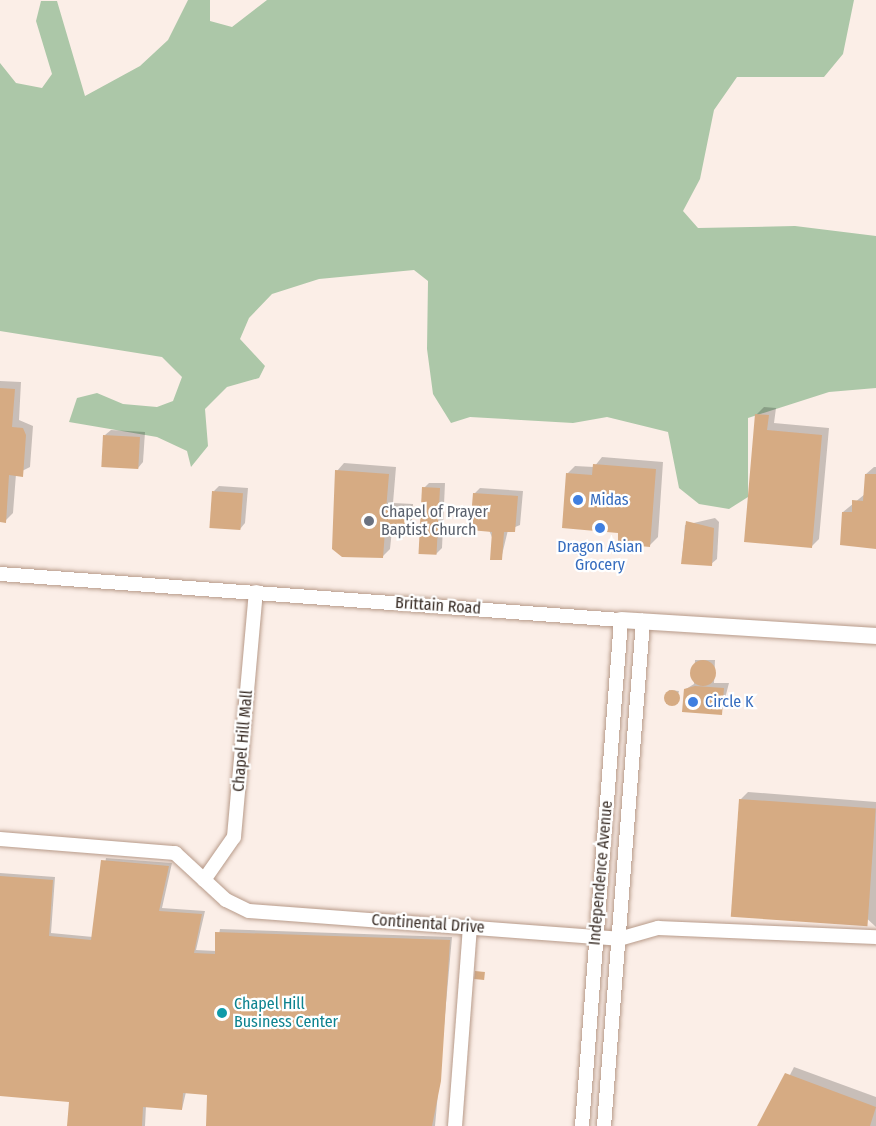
<!DOCTYPE html>
<html>
<head>
<meta charset="utf-8">
<style>
	body { margin:0 }
	#map { position:relative; width:876px; height:1126px; overflow:hidden; background:#fbeee7; font-family:"Fira Sans Condensed",sans-serif }
	div>[style] { position:absolute }
	.green>* { inset:0; background:#acc7a8 }
	.shadow>* { inset:0; background:#0003 }
	.building>* { inset:0; background:#d6ab83; transform-origin:0 0 }
	.round { border-radius:50% }
	.roads { filter:drop-shadow(0 0 2px #b79a89) drop-shadow(0 0 2px #b79a89) }
	.minor>* { height:14px; margin:-7px; padding:0 7px; transform-origin:7px; border-radius:7px; background:#fff }
	.major>* { height:16px; margin:-8px; padding:0 8px; transform-origin:8px; border-radius:8px; background:#fff }
	.dots>* { width:16px; height:16px; translate:-50% -50%; box-sizing:border-box; border:3px solid #fff; border-radius:50% }
	span { translate:-50% -50%; white-space:nowrap; text-align:center; line-height:1.15; -webkit-text-stroke:4.5px #fff; paint-order:stroke }
	.shop-label { font-size:16px; color:#366cbe }
	.left { translate:0 -50%; text-align:left }
	.worship-label { font-size:16px; color:#5b616d }
	.street-label { font-size:16px; color:#3b2f28 }
	.culture-label { font-size:16px; color:#0d838f }
</style>
</head>
<body>
<div id="map">
	<div class="green">
		<i style="clip-path:polygon(188px 0,210px 0,210px 21px,232px 27px,267px 0,854px 0,843px 54px,824px 77px,737px 77px,714px 110px,700px 179px,683px 211px,698px 228px,795px 226px,876px 236px,876px 388px,829px 392px,748px 418px,748px 497px,729px 509px,699px 504px,679px 488px,668px 432px,607px 417px,573px 423px,470px 417px,451px 423px,433px 394px,427px 349px,428px 281px,414px 270px,319px 279px,272px 294px,249px 318px,240px 339px,265px 366px,259px 378px,227px 387px,205px 409px,208px 446px,191px 467px,187px 451px,157px 437px,69px 422px,77px 398px,97px 393px,123px 404px,157px 407px,173px 401px,182px 377px,162px 357px,0 331px,0 63px,16px 83px,42px 88px,52px 74px,36px 21px,41px 1px,57px 1px,85px 96px,140px 66px,168px 40px)"></i>
	</div>
	<div class="shadow">
		<i style="clip-path:polygon(0 381px,21px 382px,19px 420px,33px 426px,30px 467px,16px 474px,13px 513px,5px 521px,0 521px)"></i>
		<i style="clip-path:polygon(764px 407px,776px 408px,774px 423px,829px 428px,819px 539px,811px 547px,756px 415px)"></i>
		<i style="clip-path:polygon(111px 430px,145px 432px,143px 462px,138px 468px,105px 435px)"></i>
		<i style="clip-path:polygon(602px 457px,663px 462px,658px 537px,650px 545px,620px 531px,567px 474px,575px 466px,594px 467px)"></i>
		<i style="clip-path:polygon(344px 463px,396px 467px,393px 503px,413px 504px,412px 523px,404px 531px,392px 530px,390px 549px,383px 556px,337px 471px)"></i>
		<i style="clip-path:polygon(874px 467px,876px 467px,876px 547px,843px 512px,865px 494px,866px 474px)"></i>
		<i style="clip-path:polygon(429px 483px,445px 483px,442px 548px,436px 554px,424px 488px)"></i>
		<i style="clip-path:polygon(219px 486px,248px 488px,245px 523px,240px 529px,214px 491px)"></i>
		<i style="clip-path:polygon(480px 488px,523px 491px,520px 525px,508px 530px,501px 559px,474px 494px)"></i>
		<i style="clip-path:polygon(715px 518px,719px 522px,717px 559px,711px 564px,682px 562px,685px 525px)"></i>
		<i style="clip-path:polygon(695px 660px,715px 660px,714px 683px,729px 683px,721px 714px,686px 689px,694px 684px)"></i>
		<i style="clip-path:polygon(669px 690px,679px 691px,675px 704px,666px 704px)"></i>
		<i style="clip-path:polygon(748px 792px,876px 802px,876px 927px,740px 800px)"></i>
		<i style="clip-path:polygon(106px 858px,172px 863px,162px 908px,205px 911px,196px 950px,216px 951px,220px 929px,452px 937px,435px 1126px,207px 1126px,208px 1093px,186px 1092px,182px 1109px,146px 1106px,145px 1126px,69px 1126px,70px 1100px,0 1095px,0 873px,55px 877px,51px 933px,93px 937px)"></i>
		<i style="clip-path:polygon(794px 1067px,876px 1097px,876px 1126px,764px 1126px)"></i>
	</div>
	<div class="building">
		<i style="clip-path:polygon(0 388px,15px 389px,12px 427px,23px 428px,26px 435px,23px 477px,9px 475px,6px 523px,0 522px)"></i>
		<i style="clip-path:polygon(755px 414px,769px 415px,767px 430px,822px 435px,812px 548px,744px 542px)"></i>
		<i style="left:103px;top:435px;width:37px;height:32px;rotate:3deg"></i>
		<i style="clip-path:polygon(593px 464px,656px 469px,650px 547px,618px 544px,618px 533px,562px 528px,566px 473px,592px 475px)"></i>
		<i style="clip-path:polygon(335px 470px,389px 474px,386px 510px,406px 511px,405px 532px,385px 531px,383px 558px,342px 557px,332px 549px)"></i>
		<i style="clip-path:polygon(865px 474px,876px 474px,876px 549px,840px 545px,842px 512px,852px 512px,852px 500px,863px 501px)"></i>
		<i style="left:422px;top:487px;width:18px;height:67px;rotate:3deg"></i>
		<i style="left:212px;top:491px;width:31px;height:37px;rotate:4deg"></i>
		<i style="clip-path:polygon(473px 493px,518px 496px,515px 532px,504px 532px,502px 560px,490px 560px,492px 532px,470px 530px)"></i>
		<i style="clip-path:polygon(686px 521px,714px 528px,712px 566px,681px 564px)"></i>
		<i class="round" style="left:690px;top:660px;width:26px;height:26px"></i>
		<i style="clip-path:polygon(695px 686px,724px 688px,722px 715px,682px 712px,684px 689px)"></i>
		<i class="round" style="left:664px;top:690px;width:16px;height:16px"></i>
		<i style="left:739px;top:799px;width:137px;height:118px;rotate:4deg"></i>
		<i style="clip-path:polygon(101px 860px,169px 866px,159px 911px,202px 914px,194px 953px,215px 954px,215px 932px,450px 940px,441px 1081px,432px 1126px,206px 1126px,207px 1095px,183px 1093px,182px 1110px,143px 1107px,142px 1126px,67px 1126px,69px 1102px,0 1096px,0 876px,53px 880px,49px 936px,91px 940px)"></i>
		<i style="left:475px;top:971px;width:10px;height:8px;rotate:6deg"></i>
		<i style="clip-path:polygon(785px 1073px,876px 1107px,870px 1126px,757px 1126px)"></i>
	</div>
	<div class="roads">
		<div class="minor">
			<i style="left:0;top:574px;width:623px;rotate:4.24deg"></i>
			<i style="left:621px;top:620px;width:508px;rotate:94.41deg"></i>
			<i style="left:0;top:839px;width:176px;rotate:4.6deg"></i>
			<i style="left:175px;top:853px;width:69px;rotate:42.7deg"></i>
			<i style="left:226px;top:900px;width:25px;rotate:26deg"></i>
			<i style="left:249px;top:911px;width:371px;rotate:4.3deg"></i>
			<i style="left:619px;top:939px;width:41px;rotate:-15.8deg"></i>
			<i style="left:658px;top:928px;width:218px;rotate:2.4deg"></i>
			<i style="left:204px;top:880px;width:52px;rotate:-55.1deg"></i>
			<i style="left:234px;top:837px;width:246px;rotate:-84.9deg"></i>
			<i style="left:455px;top:1126px;width:200px;rotate:-85.7deg"></i>
			<i style="left:604px;top:1126px;width:507px;rotate:-85.58deg"></i>
		</div>
		<div class="major">
			<i style="left:621px;top:620px;width:256px;rotate:3.6deg"></i>
		</div>
	</div>
	<div class="dots">
		<i style="left:578px;top:500px;background:#3f7fe0"></i>
		<i style="left:369px;top:521px;background:#6b7280"></i>
		<i style="left:600px;top:528px;background:#3f7fe0"></i>
		<i style="left:693px;top:702px;background:#3f7fe0"></i>
		<i style="left:222px;top:1013px;background:#0f9aa8"></i>
	</div>
	<div class="shop-label">
		<span class="left" style="left:590px;top:500px">Midas</span>
		<span style="left:600px;top:556px">Dragon Asian<br>Grocery</span>
		<span class="left" style="left:705px;top:702px">Circle K</span>
	</div>
	<div class="worship-label">
		<span class="left" style="left:381px;top:521px">Chapel of Prayer<br>Baptist Church</span>
	</div>
	<div class="street-label">
		<span style="left:438px;top:606px;rotate:4deg">Brittain Road</span>
		<span style="left:243px;top:741px;rotate:-85deg">Chapel Hill Mall</span>
		<span style="left:601px;top:873px;rotate:-85deg">Independence Avenue</span>
		<span style="left:428px;top:924px;rotate:4deg">Continental Drive</span>
	</div>
	<div class="culture-label">
		<span class="left" style="left:234px;top:1013px">Chapel Hill<br>Business Center</span>
	</div>
</div>
</body>
</html>
